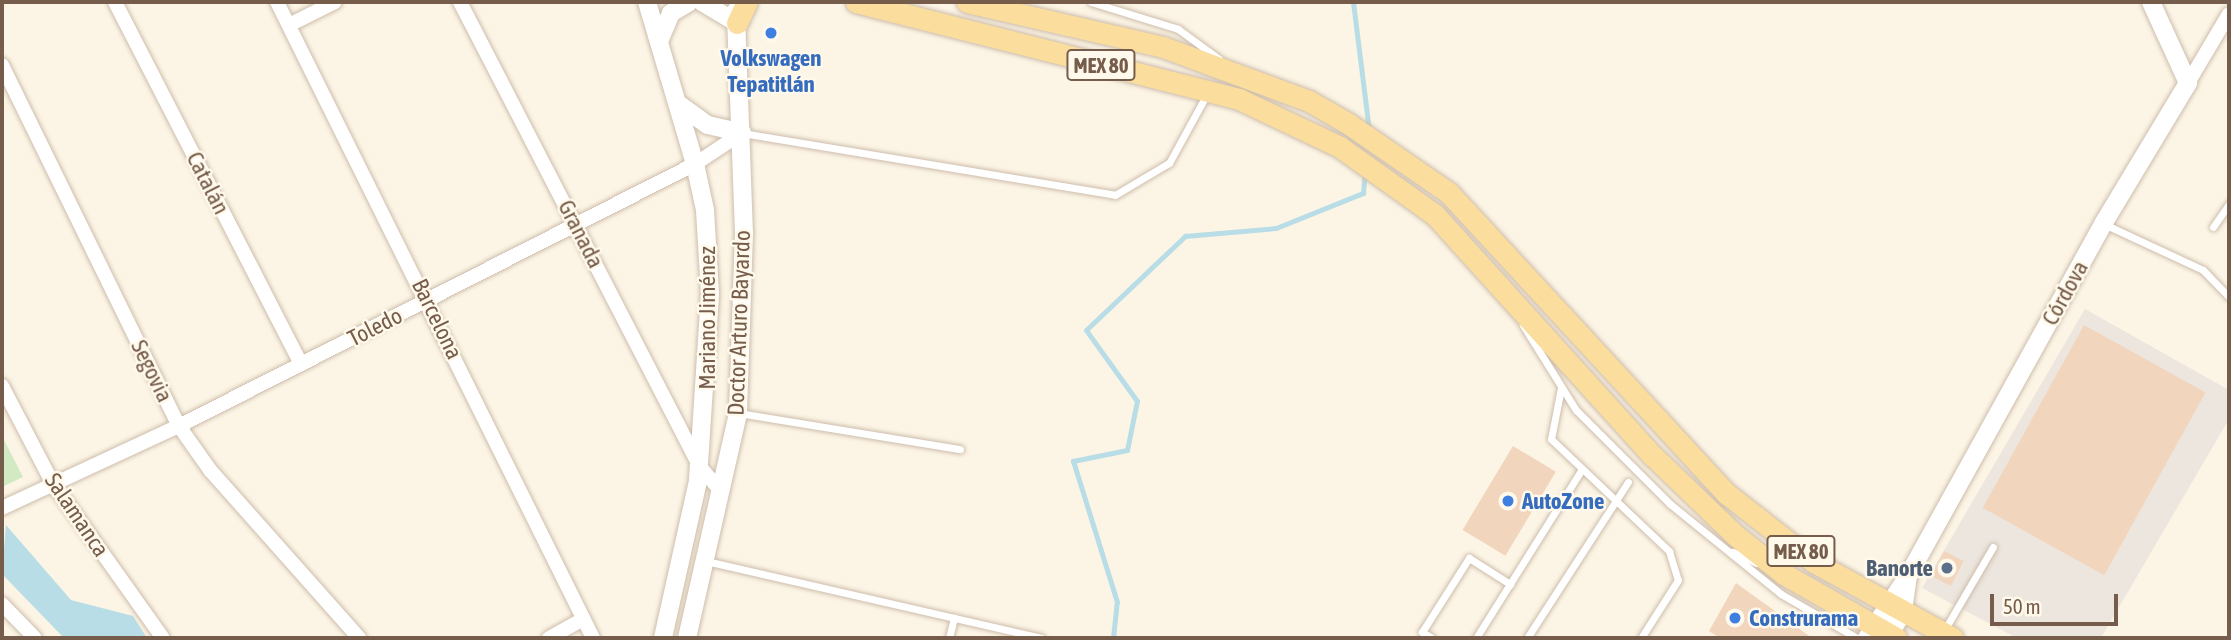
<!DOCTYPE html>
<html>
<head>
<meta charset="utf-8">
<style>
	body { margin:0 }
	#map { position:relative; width:2231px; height:640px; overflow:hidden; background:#fcf5e5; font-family:"Asap Condensed",sans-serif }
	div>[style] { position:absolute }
	.industrial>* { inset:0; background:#ece6df }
	.green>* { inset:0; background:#d1eac3 }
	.water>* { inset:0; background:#b9dde6 }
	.stream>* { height:5px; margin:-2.5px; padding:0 2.5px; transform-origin:2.5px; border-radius:2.5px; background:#b9dde6 }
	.building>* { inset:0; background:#f2d5bd; transform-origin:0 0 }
	.roads { filter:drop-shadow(0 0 2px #cebdac) drop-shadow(0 0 2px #cebdac) }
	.service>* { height:7px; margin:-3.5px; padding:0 3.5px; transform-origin:3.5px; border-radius:3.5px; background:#fff }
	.minor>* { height:14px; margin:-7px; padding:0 7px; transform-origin:7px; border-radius:7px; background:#fff }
	.tertiary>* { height:18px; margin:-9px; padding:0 9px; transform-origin:9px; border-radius:9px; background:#fff }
	.primary>* { height:21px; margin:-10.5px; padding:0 10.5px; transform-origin:10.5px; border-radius:10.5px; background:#fbde9d }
	.dots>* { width:19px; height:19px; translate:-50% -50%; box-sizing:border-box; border:4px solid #fff9ec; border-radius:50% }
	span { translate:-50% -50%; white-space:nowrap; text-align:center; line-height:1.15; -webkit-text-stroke:5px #fff9ec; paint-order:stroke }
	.shield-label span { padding:2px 5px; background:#fff9ec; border:2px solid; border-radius:5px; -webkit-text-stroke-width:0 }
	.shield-label { font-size:21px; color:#765c4a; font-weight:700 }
	.shop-label { font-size:23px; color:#366cbe; font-weight:700 }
	.left { translate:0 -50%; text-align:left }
	.street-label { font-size:23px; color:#765c4a }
	.service-label { font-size:23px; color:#4e5e75; font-weight:700 }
	.right { translate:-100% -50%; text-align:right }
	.frame { position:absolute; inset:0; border:4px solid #765c4a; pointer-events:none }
	.scale { position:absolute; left:1990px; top:594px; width:128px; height:32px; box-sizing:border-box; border:4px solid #765c4a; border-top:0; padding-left:9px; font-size:21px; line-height:24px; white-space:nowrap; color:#765c4a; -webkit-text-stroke:5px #fff9ec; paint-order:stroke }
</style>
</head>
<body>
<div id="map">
	<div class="industrial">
		<i style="clip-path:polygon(2085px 309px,2229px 390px,2229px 419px,2101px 638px,2017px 638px,1922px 588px)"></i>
	</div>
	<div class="green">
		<i style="clip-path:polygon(2px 436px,23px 477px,2px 487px)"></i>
	</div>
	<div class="water">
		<i style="clip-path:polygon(6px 525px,71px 600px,133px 616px,147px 638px,62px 636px,2px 574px)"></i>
	</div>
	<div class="stream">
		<i style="left:1353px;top:2px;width:129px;rotate:82.9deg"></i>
		<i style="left:1113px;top:638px;width:36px;rotate:-84deg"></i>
		<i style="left:1117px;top:602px;width:148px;rotate:-107.3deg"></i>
		<i style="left:1073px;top:461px;width:55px;rotate:-11.5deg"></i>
		<i style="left:1127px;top:450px;width:50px;rotate:-78.5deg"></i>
		<i style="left:1137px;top:401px;width:87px;rotate:-125.7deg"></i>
		<i style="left:1086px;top:330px;width:137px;rotate:-43.5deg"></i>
		<i style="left:1185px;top:236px;width:91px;rotate:-5deg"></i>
		<i style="left:1276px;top:228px;width:94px;rotate:-21.9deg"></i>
		<i style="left:1363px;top:193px;width:22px;rotate:-85deg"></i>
	</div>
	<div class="building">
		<i style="left:2084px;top:325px;width:139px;height:209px;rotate:29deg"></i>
		<i style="left:1513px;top:446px;width:50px;height:98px;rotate:31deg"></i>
		<i style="left:1944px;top:551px;width:22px;height:28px;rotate:27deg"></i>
		<i style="clip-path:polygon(1736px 583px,1812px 638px,1720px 638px,1709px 631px)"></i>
	</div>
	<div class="roads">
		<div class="service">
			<i style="left:1091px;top:2px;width:91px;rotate:17.2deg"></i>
			<i style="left:1178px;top:29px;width:51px;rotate:36.2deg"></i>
			<i style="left:742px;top:133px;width:378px;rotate:9.4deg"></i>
			<i style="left:1115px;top:195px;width:63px;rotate:-30.7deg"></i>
			<i style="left:1169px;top:163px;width:79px;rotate:-61.2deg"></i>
			<i style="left:2104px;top:224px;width:109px;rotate:24.9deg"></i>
			<i style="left:2203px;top:270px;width:37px;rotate:46deg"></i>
			<i style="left:2213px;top:227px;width:28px;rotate:-55deg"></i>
			<i style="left:1523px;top:325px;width:100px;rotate:58.1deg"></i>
			<i style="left:1576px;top:410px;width:133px;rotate:45deg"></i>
			<i style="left:1670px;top:504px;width:143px;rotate:39deg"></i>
			<i style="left:1781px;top:594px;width:88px;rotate:30.1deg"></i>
			<i style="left:1561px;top:388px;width:52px;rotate:101.1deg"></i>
			<i style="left:1551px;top:439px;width:163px;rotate:43.5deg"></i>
			<i style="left:1669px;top:551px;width:30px;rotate:73deg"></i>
			<i style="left:1678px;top:580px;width:69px;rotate:122.5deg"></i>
			<i style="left:739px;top:413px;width:224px;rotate:9.3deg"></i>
			<i style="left:1733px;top:552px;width:26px;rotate:25deg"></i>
			<i style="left:706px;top:561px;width:344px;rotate:12.9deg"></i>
			<i style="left:1945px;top:629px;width:95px;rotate:-59.7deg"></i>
			<i style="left:949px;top:638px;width:21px;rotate:-76deg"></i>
			<i style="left:1432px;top:638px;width:12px;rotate:-149deg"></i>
			<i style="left:1422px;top:632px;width:88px;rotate:-57.6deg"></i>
			<i style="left:1469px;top:558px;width:49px;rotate:32.4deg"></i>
			<i style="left:1476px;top:638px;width:199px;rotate:-57.9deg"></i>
			<i style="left:1527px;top:638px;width:186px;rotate:-57.1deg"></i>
		</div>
		<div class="minor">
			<i style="left:115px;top:2px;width:407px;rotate:62.8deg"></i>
			<i style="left:277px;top:2px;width:710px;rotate:63.58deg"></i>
			<i style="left:460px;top:2px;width:523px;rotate:62.7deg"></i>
			<i style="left:700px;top:467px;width:32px;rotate:49deg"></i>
			<i style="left:289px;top:25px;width:51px;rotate:-26.6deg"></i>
			<i style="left:2px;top:65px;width:402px;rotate:63.9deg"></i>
			<i style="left:179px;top:426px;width:54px;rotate:54.8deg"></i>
			<i style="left:210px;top:470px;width:225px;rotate:48.4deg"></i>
			<i style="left:2188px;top:83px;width:80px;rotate:-59.3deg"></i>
			<i style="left:2px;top:386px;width:108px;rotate:62.5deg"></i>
			<i style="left:52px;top:482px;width:191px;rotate:54.6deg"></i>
			<i style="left:2px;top:508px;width:195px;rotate:-24.9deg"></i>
			<i style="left:179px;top:426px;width:579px;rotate:-26.92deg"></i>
			<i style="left:695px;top:164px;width:56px;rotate:-33.4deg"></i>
			<i style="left:2px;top:604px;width:47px;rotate:45.9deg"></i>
			<i style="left:549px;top:638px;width:39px;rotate:-29deg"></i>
		</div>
		<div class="tertiary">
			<i style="left:647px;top:2px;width:169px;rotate:73.5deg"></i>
			<i style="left:695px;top:164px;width:47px;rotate:77.7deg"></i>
			<i style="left:705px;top:210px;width:84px;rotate:86.6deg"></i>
			<i style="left:710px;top:294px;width:187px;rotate:93.7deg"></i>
			<i style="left:698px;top:481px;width:161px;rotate:102.6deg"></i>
			<i style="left:702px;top:2px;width:41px;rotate:31deg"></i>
			<i style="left:660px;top:39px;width:28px;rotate:-67deg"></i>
			<i style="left:671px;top:13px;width:21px;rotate:-31deg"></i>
			<i style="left:680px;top:105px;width:34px;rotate:36deg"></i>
			<i style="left:708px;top:125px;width:35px;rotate:13deg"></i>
			<i style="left:687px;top:638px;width:231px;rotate:-77.2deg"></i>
			<i style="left:738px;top:413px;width:179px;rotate:-88.1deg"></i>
			<i style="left:744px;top:234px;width:223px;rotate:-92.1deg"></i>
			<i style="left:1867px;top:638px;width:74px;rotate:-56.5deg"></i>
			<i style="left:1908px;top:576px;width:402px;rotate:-61deg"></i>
			<i style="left:2103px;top:224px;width:165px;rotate:-58.9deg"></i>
			<i style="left:2188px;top:83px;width:89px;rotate:-114.6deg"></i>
			<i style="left:1888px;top:638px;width:31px;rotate:-61deg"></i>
			<i style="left:1903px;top:611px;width:35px;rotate:-82deg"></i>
		</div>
		<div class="primary">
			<i style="left:856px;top:2px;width:395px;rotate:14.2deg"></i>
			<i style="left:1239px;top:99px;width:112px;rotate:25.4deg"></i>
			<i style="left:1340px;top:147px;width:117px;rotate:35.6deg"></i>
			<i style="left:1435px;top:215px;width:324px;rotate:47.9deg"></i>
			<i style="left:1652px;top:455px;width:115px;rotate:43.9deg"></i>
			<i style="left:1735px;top:535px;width:63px;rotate:38.5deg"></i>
			<i style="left:1784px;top:574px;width:129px;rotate:29.7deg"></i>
			<i style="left:967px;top:2px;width:201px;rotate:12.9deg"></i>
			<i style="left:1163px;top:47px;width:156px;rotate:20.3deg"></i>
			<i style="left:1309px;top:101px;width:46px;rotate:29.9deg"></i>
			<i style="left:1349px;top:124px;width:121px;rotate:34.6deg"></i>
			<i style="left:1449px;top:193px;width:410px;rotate:47.3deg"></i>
			<i style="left:1727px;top:494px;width:110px;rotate:38deg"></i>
			<i style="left:1814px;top:562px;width:158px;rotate:28.7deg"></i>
			<i style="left:737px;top:23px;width:23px;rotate:-65deg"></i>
		</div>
	</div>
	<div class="dots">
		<i style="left:771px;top:33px;background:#3f7fe0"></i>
		<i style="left:1508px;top:501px;background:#3f7fe0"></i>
		<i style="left:1947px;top:568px;background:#5c6f8a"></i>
		<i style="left:1735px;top:618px;background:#3f7fe0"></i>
	</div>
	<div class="shield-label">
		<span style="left:1101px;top:65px">MEX 80</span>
		<span style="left:1801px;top:551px">MEX 80</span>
	</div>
	<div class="shop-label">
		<span style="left:771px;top:71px">Volkswagen<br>Tepatitlán</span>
		<span class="left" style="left:1522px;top:501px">AutoZone</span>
		<span class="left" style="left:1749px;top:618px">Construrama</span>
	</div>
	<div class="street-label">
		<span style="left:208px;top:183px;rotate:63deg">Catalán</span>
		<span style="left:581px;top:234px;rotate:63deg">Granada</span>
		<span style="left:2065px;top:293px;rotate:-61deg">Córdova</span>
		<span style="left:707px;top:318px;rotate:-90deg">Mariano Jiménez</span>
		<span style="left:437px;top:319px;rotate:64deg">Barcelona</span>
		<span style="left:739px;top:323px;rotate:-88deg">Doctor Arturo Bayardo</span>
		<span style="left:375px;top:327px;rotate:-27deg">Toledo</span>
		<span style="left:152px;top:371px;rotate:64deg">Segovia</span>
		<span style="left:77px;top:515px;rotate:56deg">Salamanca</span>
	</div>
	<div class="service-label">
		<span class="right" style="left:1933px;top:568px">Banorte</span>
	</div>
	<div class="frame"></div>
	<div class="scale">50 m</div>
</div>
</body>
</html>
